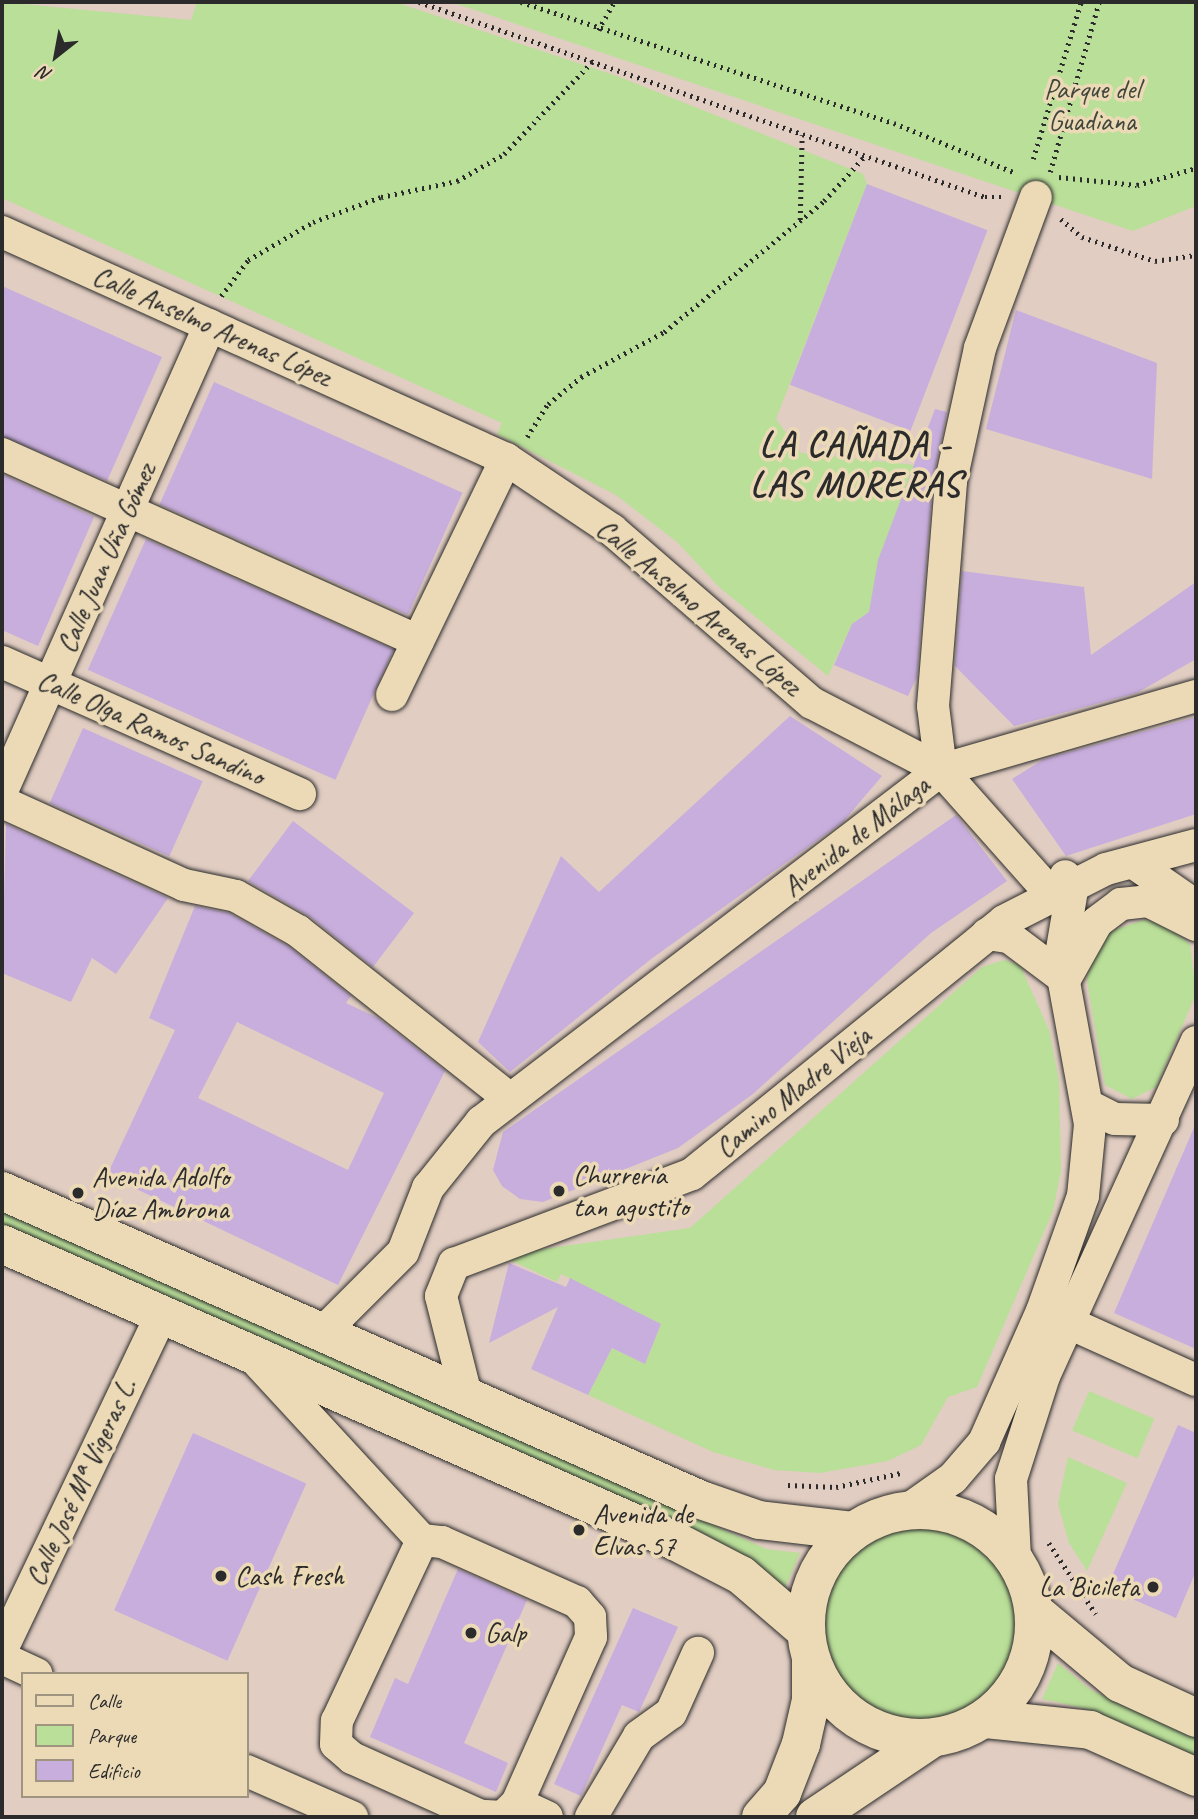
<!DOCTYPE html>
<html>
<head>
<meta charset="utf-8">
<style>
	body { margin:0 }
	#map { position:relative; width:1198px; height:1819px; overflow:hidden; background:#e1cdc2; font-family:Caveat,sans-serif }
	div>[style] { position:absolute }
	.green>* { inset:0; background:#badf99; transform-origin:0 0 }
	.round { border-radius:50% }
	.building>* { inset:0; background:#c8aedc; transform-origin:0 0 }
	.path>* { height:4.5px; margin-top:-2.25px; transform-origin:0; background:repeating-linear-gradient(90deg,#2b2b2b 0 2px,transparent 0 7px) }
	.roads { filter:drop-shadow(0 0 2px #2b2b2b) drop-shadow(0 0 2px #2b2b2b) }
	.minor>* { height:32px; margin:-16px; padding:0 16px; transform-origin:16px; border-radius:16px; background:#ecdab7 }
	.major>* { height:38px; margin:-19px; padding:0 19px; transform-origin:19px; border-radius:19px; background:#ecdab7 }
	.highway>* { height:38px; margin:-19px; padding:0 19px; transform-origin:19px; border-radius:19px; background:#ecdab7 }
	.highway>.ring { margin:-19px; padding:0; box-sizing:content-box; background:none; border:38px solid #ecdab7; border-radius:50% }
	.dots>* { width:19px; height:19px; translate:-50% -50%; box-sizing:border-box; border:4px solid #ecdab7; border-radius:50% }
	span { translate:-50% -50%; white-space:nowrap; text-align:center; line-height:1.15; -webkit-text-stroke:7px #ecdab7; paint-order:stroke }
	.park-label { font-size:28px; color:#40463c }
	.street-label { font-size:28px; color:#2b2b2b }
	.poi-label { font-size:28px; color:#2b2b2b }
	.left { translate:0 -50%; text-align:left }
	.right { translate:-100% -50%; text-align:right }
	.district-label { font-size:35px; color:#2b2b2b; font-weight:700; letter-spacing:2px }
	.frame { position:absolute; inset:0; border:4px solid #2b2b2b; pointer-events:none }
	.legend { position:absolute; left:21px; top:1672px; width:228px; height:126px; box-sizing:border-box; background:#ecdab7; border:2px solid #9f947f; margin:0; padding:9px 12px; list-style:none; font-size:21px; color:#2b2b2b }
	.legend li { display:flex; align-items:center; gap:14px; height:35px }
	.legend b { width:35px; border:2px solid #9f947f }
	.north { position:absolute; left:21px; top:21px; width:70px; height:70px; -webkit-text-stroke:5px #ecdab7; paint-order:stroke; rotate:211deg; font-size:19px; font-weight:700; line-height:28px; text-align:center; color:#2b2b2b }
	.north::after { content:''; display:block; margin:auto; width:24px; height:32px; background:#2b2b2b; clip-path:polygon(50% 0,100% 100%,50% 72%,0 100%) }
</style>
</head>
<body>
<div id="map">
	<div class="green">
		<i style="clip-path:polygon(2px 2px,191px 20px,197px 2px,395px 2px,617px 76px,863px 174px,867px 184px,776px 419px,801px 453px,915px 465px,869px 612px,852px 624px,828px 676px,720px 588px,677px 542px,616px 495px,497px 434px,502px 423px,2px 198px)"></i>
		<i style="clip-path:polygon(451px 2px,1196px 2px,1196px 206px,1133px 231px)"></i>
		<i style="clip-path:polygon(1143px 920px,1161px 922px,1190px 944px,1196px 994px,1156px 1087px,1132px 1099px,1105px 1085px,1087px 981px,1089px 963px,1109px 932px)"></i>
		<i style="clip-path:polygon(1004px 960px,1020px 965px,1049px 1030px,1059px 1081px,1061px 1171px,1053px 1211px,977px 1387px,948px 1397px,921px 1445px,888px 1461px,820px 1473px,774px 1470px,713px 1452px,588px 1395px,612px 1348px,645px 1364px,661px 1324px,561px 1274px,557px 1282px,510px 1260px,515px 1253px,690px 1228px,982px 967px)"></i>
		<i style="clip-path:polygon(2px 1209px,767px 1549px,800px 1553px,785px 1588px,758px 1565px,2px 1231px)"></i>
		<i style="left:1089px;top:1391px;width:71px;height:43px;rotate:23deg"></i>
		<i style="clip-path:polygon(1068px 1457px,1127px 1483px,1087px 1571px,1069px 1543px,1058px 1504px)"></i>
		<i class="round" style="left:825px;top:1528px;width:192px;height:192px"></i>
		<i style="clip-path:polygon(1058px 1663px,1091px 1690px,1196px 1737px,1196px 1757px,1083px 1708px,1042px 1699px)"></i>
	</div>
	<div class="building">
		<i style="left:867px;top:184px;width:129px;height:215px;rotate:21deg"></i>
		<i style="clip-path:polygon(2px 286px,162px 357px,107px 481px,2px 436px)"></i>
		<i style="clip-path:polygon(1016px 310px,1157px 363px,1152px 479px,986px 429px)"></i>
		<i style="left:214px;top:382px;width:272px;height:134px;rotate:24deg"></i>
		<i style="clip-path:polygon(935px 409px,947px 412px,933px 479px,917px 677px,908px 696px,834px 665px,852px 624px,869px 612px,878px 560px)"></i>
		<i style="clip-path:polygon(2px 474px,94px 517px,38px 646px,2px 630px)"></i>
		<i style="left:146px;top:539px;width:271px;height:143px;rotate:24deg"></i>
		<i style="clip-path:polygon(962px 571px,1084px 587px,1091px 655px,1196px 582px,1196px 659px,1137px 693px,1014px 726px,955px 666px)"></i>
		<i style="clip-path:polygon(790px 716px,882px 776px,843px 822px,651px 959px,510px 1072px,478px 1042px,561px 856px,599px 892px)"></i>
		<i style="clip-path:polygon(1196px 717px,1196px 814px,1066px 856px,1012px 779px,1044px 759px)"></i>
		<i style="left:83px;top:728px;width:131px;height:82px;rotate:24deg"></i>
		<i style="clip-path:polygon(956px 815px,1007px 881px,931px 933px,753px 1094px,678px 1148px,543px 1202px,520px 1199px,502px 1186px,493px 1170px,503px 1132px)"></i>
		<i style="clip-path:polygon(293px 821px,414px 913px,373px 967px,309px 916px,248px 881px)"></i>
		<i style="clip-path:polygon(6px 824px,168px 898px,116px 974px,92px 958px,71px 1002px,2px 973px)"></i>
		<i style="clip-path:polygon(evenodd,195px 906px,229px 913px,288px 946px,351px 996px,346px 1003px,378px 1018px,445px 1071px,338px 1285px,107px 1175px,175px 1030px,149px 1018px,195px 906px,237px 1022px,384px 1093px,348px 1170px,198px 1098px,237px 1022px)"></i>
		<i style="clip-path:polygon(1196px 1123px,1196px 1349px,1114px 1313px)"></i>
		<i style="clip-path:polygon(509px 1263px,566px 1287px,570px 1278px,661px 1324px,645px 1364px,612px 1348px,588px 1395px,531px 1369px,558px 1307px,489px 1343px)"></i>
		<i style="clip-path:polygon(1178px 1425px,1196px 1433px,1196px 1571px,1176px 1618px,1107px 1588px)"></i>
		<i style="left:193px;top:1433px;width:124px;height:194px;rotate:24deg"></i>
		<i style="clip-path:polygon(458px 1569px,527px 1600px,464px 1743px,508px 1763px,496px 1792px,370px 1737px,395px 1678px,408px 1684px)"></i>
		<i style="clip-path:polygon(633px 1608px,678px 1627px,639px 1712px,622px 1705px,581px 1796px,554px 1784px)"></i>
	</div>
	<div class="path">
		<i style="left:419px;top:2px;width:599px;rotate:19.01deg"></i>
		<i style="left:985px;top:197px;width:19px"></i>
		<i style="left:521px;top:2px;width:392px;rotate:18deg"></i>
		<i style="left:894px;top:123px;width:132px;rotate:22.3deg"></i>
		<i style="left:598px;top:30px;width:32px;rotate:-60deg"></i>
		<i style="left:1033px;top:159px;width:164px;rotate:-73deg"></i>
		<i style="left:1050px;top:172px;width:177px;rotate:-73.9deg"></i>
		<i style="left:1059px;top:177px;width:78px;rotate:5.9deg"></i>
		<i style="left:1137px;top:185px;width:61px;rotate:-16.1deg"></i>
		<i style="left:1061px;top:219px;width:28px;rotate:41deg"></i>
		<i style="left:1082px;top:237px;width:77px;rotate:18.2deg"></i>
		<i style="left:1155px;top:261px;width:41px;rotate:-8.3deg"></i>
		<i style="left:800px;top:220px;width:85px;rotate:-88.7deg"></i>
		<i style="left:221px;top:296px;width:45px;rotate:-53.1deg"></i>
		<i style="left:248px;top:260px;width:75px;rotate:-30.3deg"></i>
		<i style="left:313px;top:222px;width:72px;rotate:-20.2deg"></i>
		<i style="left:381px;top:197px;width:78px;rotate:-11.9deg"></i>
		<i style="left:457px;top:181px;width:54px;rotate:-29.9deg"></i>
		<i style="left:504px;top:154px;width:129px;rotate:-46.3deg"></i>
		<i style="left:527px;top:437px;width:39px;rotate:-58deg"></i>
		<i style="left:548px;top:404px;width:43px;rotate:-39.3deg"></i>
		<i style="left:581px;top:377px;width:94px;rotate:-28.5deg"></i>
		<i style="left:664px;top:332px;width:207px;rotate:-39.3deg"></i>
		<i style="left:824px;top:201px;width:61px;rotate:-47.7deg"></i>
		<i style="left:788px;top:1485px;width:48px;rotate:2.4deg"></i>
		<i style="left:836px;top:1487px;width:66px;rotate:-12.3deg"></i>
		<i style="left:1049px;top:1543px;width:85px;rotate:56.5deg"></i>
	</div>
	<div class="roads">
		<div class="minor">
			<i style="left:2px;top:232px;width:553px;rotate:24.25deg"></i>
			<i style="left:506px;top:459px;width:128px;rotate:33.8deg"></i>
			<i style="left:612px;top:530px;width:264px;rotate:40.9deg"></i>
			<i style="left:812px;top:703px;width:145px;rotate:27.4deg"></i>
			<i style="left:941px;top:770px;width:167px;rotate:48.4deg"></i>
			<i style="left:2px;top:454px;width:456px;rotate:24.2deg"></i>
			<i style="left:2px;top:662px;width:326px;rotate:23.9deg"></i>
			<i style="left:392px;top:695px;width:262px;rotate:-64.2deg"></i>
			<i style="left:941px;top:770px;width:266px;rotate:-16.2deg"></i>
			<i style="left:2px;top:791px;width:510px;rotate:-65.95deg"></i>
			<i style="left:2px;top:802px;width:200px;rotate:24.5deg"></i>
			<i style="left:184px;top:885px;width:53px;rotate:11.9deg"></i>
			<i style="left:236px;top:896px;width:71px;rotate:29.4deg"></i>
			<i style="left:298px;top:931px;width:270px;rotate:38.4deg"></i>
			<i style="left:1134px;top:863px;width:75px;rotate:34.7deg"></i>
			<i style="left:987px;top:934px;width:22px;rotate:8deg"></i>
			<i style="left:1009px;top:937px;width:70px;rotate:36.9deg"></i>
			<i style="left:1065px;top:979px;width:65px;rotate:-60.7deg"></i>
			<i style="left:1097px;top:922px;width:30px;rotate:-37deg"></i>
			<i style="left:1121px;top:904px;width:27px;rotate:-6deg"></i>
			<i style="left:1148px;top:901px;width:54px;rotate:26.6deg"></i>
			<i style="left:1087px;top:1105px;width:31px;rotate:27deg"></i>
			<i style="left:1115px;top:1119px;width:48px;rotate:1.2deg"></i>
			<i style="left:1069px;top:1323px;width:139px;rotate:24.2deg"></i>
			<i style="left:323px;top:1332px;width:113px;rotate:-45deg"></i>
			<i style="left:403px;top:1252px;width:69px;rotate:-68.7deg"></i>
			<i style="left:428px;top:1188px;width:85px;rotate:-51.2deg"></i>
			<i style="left:481px;top:1122px;width:579px;rotate:-37.42deg"></i>
			<i style="left:941px;top:770px;width:64px;rotate:-97.1deg"></i>
			<i style="left:933px;top:706px;width:226px;rotate:-85.4deg"></i>
			<i style="left:951px;top:481px;width:136px;rotate:-77.7deg"></i>
			<i style="left:980px;top:348px;width:161px;rotate:-69.7deg"></i>
			<i style="left:253px;top:1357px;width:249px;rotate:47.3deg"></i>
			<i style="left:422px;top:1540px;width:20px;rotate:6deg"></i>
			<i style="left:442px;top:1542px;width:148px;rotate:24deg"></i>
			<i style="left:577px;top:1602px;width:20px;rotate:49deg"></i>
			<i style="left:590px;top:1617px;width:20px;rotate:87deg"></i>
			<i style="left:591px;top:1637px;width:182px;rotate:114deg"></i>
			<i style="left:517px;top:1803px;width:20px;rotate:135deg"></i>
			<i style="left:503px;top:1817px;width:22px;rotate:-177deg"></i>
			<i style="left:481px;top:1816px;width:141px;rotate:-155.8deg"></i>
			<i style="left:352px;top:1758px;width:21px;rotate:-139deg"></i>
			<i style="left:336px;top:1744px;width:23px;rotate:-88deg"></i>
			<i style="left:337px;top:1721px;width:200px;rotate:-64.8deg"></i>
			<i style="left:466px;top:1395px;width:102px;rotate:-104.2deg"></i>
			<i style="left:441px;top:1296px;width:35px;rotate:-68deg"></i>
			<i style="left:454px;top:1264px;width:254px;rotate:-20.7deg"></i>
			<i style="left:692px;top:1174px;width:402px;rotate:-39deg"></i>
			<i style="left:1004px;top:921px;width:114px;rotate:-27deg"></i>
			<i style="left:1106px;top:869px;width:93px;rotate:-14.9deg"></i>
			<i style="left:909px;top:1509px;width:54px;rotate:-35.2deg"></i>
			<i style="left:953px;top:1478px;width:48px;rotate:-49.3deg"></i>
			<i style="left:984px;top:1442px;width:143px;rotate:-66.1deg"></i>
			<i style="left:1042px;top:1311px;width:122px;rotate:-70.4deg"></i>
			<i style="left:1083px;top:1196px;width:72px;rotate:-84.4deg"></i>
			<i style="left:1090px;top:1124px;width:166px;rotate:-100.4deg"></i>
			<i style="left:1060px;top:961px;width:78px;rotate:-80.4deg"></i>
			<i style="left:1073px;top:884px;width:11px;rotate:-135deg"></i>
			<i style="left:1015px;top:1558px;width:79px;rotate:-92.9deg"></i>
			<i style="left:1011px;top:1479px;width:108px;rotate:-72.2deg"></i>
			<i style="left:1044px;top:1376px;width:367px;rotate:-65.5deg"></i>
			<i style="left:2px;top:1649px;width:370px;rotate:-64.5deg"></i>
			<i style="left:2px;top:1658px;width:38px;rotate:25deg"></i>
			<i style="left:247px;top:1771px;width:115px;rotate:23.7deg"></i>
			<i style="left:517px;top:1803px;width:33px;rotate:25deg"></i>
			<i style="left:591px;top:1817px;width:94px;rotate:-59.3deg"></i>
			<i style="left:639px;top:1736px;width:39px;rotate:-36deg"></i>
			<i style="left:671px;top:1713px;width:66px;rotate:-65.8deg"></i>
		</div>
		<div class="major">
			<i style="left:761px;top:1817px;width:32px;rotate:-49deg"></i>
			<i style="left:782px;top:1793px;width:53px;rotate:-68.8deg"></i>
			<i style="left:801px;top:1744px;width:45px;rotate:-77.2deg"></i>
			<i style="left:811px;top:1700px;width:40px;rotate:-90deg"></i>
			<i style="left:815px;top:1817px;width:140px;rotate:-33.9deg"></i>
		</div>
		<div class="highway">
			<i style="left:2px;top:1191px;width:764px;rotate:23.85deg"></i>
			<i style="left:701px;top:1500px;width:61px;rotate:19deg"></i>
			<i style="left:759px;top:1520px;width:94px;rotate:6.7deg"></i>
			<i style="left:2px;top:1244px;width:738px;rotate:23.82deg"></i>
			<i style="left:677px;top:1542px;width:72px;rotate:27.3deg"></i>
			<i style="left:741px;top:1575px;width:84px;rotate:40.7deg"></i>
			<i class="ring" style="left:806px;top:1510px;width:190px;height:190px"></i>
			<i style="left:1035px;top:1612px;width:111px;rotate:39.9deg"></i>
			<i style="left:1120px;top:1683px;width:84px;rotate:24.7deg"></i>
			<i style="left:986px;top:1719px;width:105px;rotate:6deg"></i>
			<i style="left:1090px;top:1730px;width:116px;rotate:23.9deg"></i>
		</div>
	</div>
	<div class="dots">
		<i style="left:559px;top:1191px;background:#2b2b2b"></i>
		<i style="left:78px;top:1193px;background:#2b2b2b"></i>
		<i style="left:579px;top:1530px;background:#2b2b2b"></i>
		<i style="left:221px;top:1576px;background:#2b2b2b"></i>
		<i style="left:1153px;top:1587px;background:#2b2b2b"></i>
		<i style="left:471px;top:1633px;background:#2b2b2b"></i>
	</div>
	<div class="park-label">
		<span style="left:1092px;top:105px">Parque del<br>Guadiana</span>
	</div>
	<div class="street-label">
		<span style="left:212px;top:326px;rotate:24deg">Calle Anselmo Arenas López</span>
		<span style="left:106px;top:558px;rotate:-66deg">Calle Juan Uña Gómez</span>
		<span style="left:699px;top:607px;rotate:40deg">Calle Anselmo Arenas López</span>
		<span style="left:151px;top:728px;rotate:24deg">Calle Olga Ramos Sandino</span>
		<span style="left:856px;top:836px;rotate:-38deg">Avenida de Málaga</span>
		<span style="left:793px;top:1092px;rotate:-39deg">Camino Madre Vieja</span>
		<span style="left:81px;top:1482px;rotate:-65deg">Calle José Mª Vigeras L.</span>
	</div>
	<div class="poi-label">
		<span class="left" style="left:573px;top:1191px">Churrería<br>tan agustito</span>
		<span class="left" style="left:92px;top:1193px">Avenida Adolfo<br>Díaz Ambrona</span>
		<span class="left" style="left:593px;top:1530px">Avenida de<br>Elvas 57</span>
		<span class="left" style="left:235px;top:1576px">Cash Fresh</span>
		<span class="right" style="left:1139px;top:1587px">La Bicileta</span>
		<span class="left" style="left:485px;top:1633px">Galp</span>
	</div>
	<div class="district-label">
		<span style="left:856px;top:465px">LA CAÑADA -<br>LAS MORERAS</span>
	</div>
	<div class="frame"></div>
	<ul class="legend">
	<li><b style="height:9px;background:#ecdab7"></b>Calle</li>
	<li><b style="height:19px;background:#badf99"></b>Parque</li>
	<li><b style="height:19px;background:#c8aedc"></b>Edificio</li>
	</ul>
	<div class="north">N</div>
</div>
</body>
</html>
